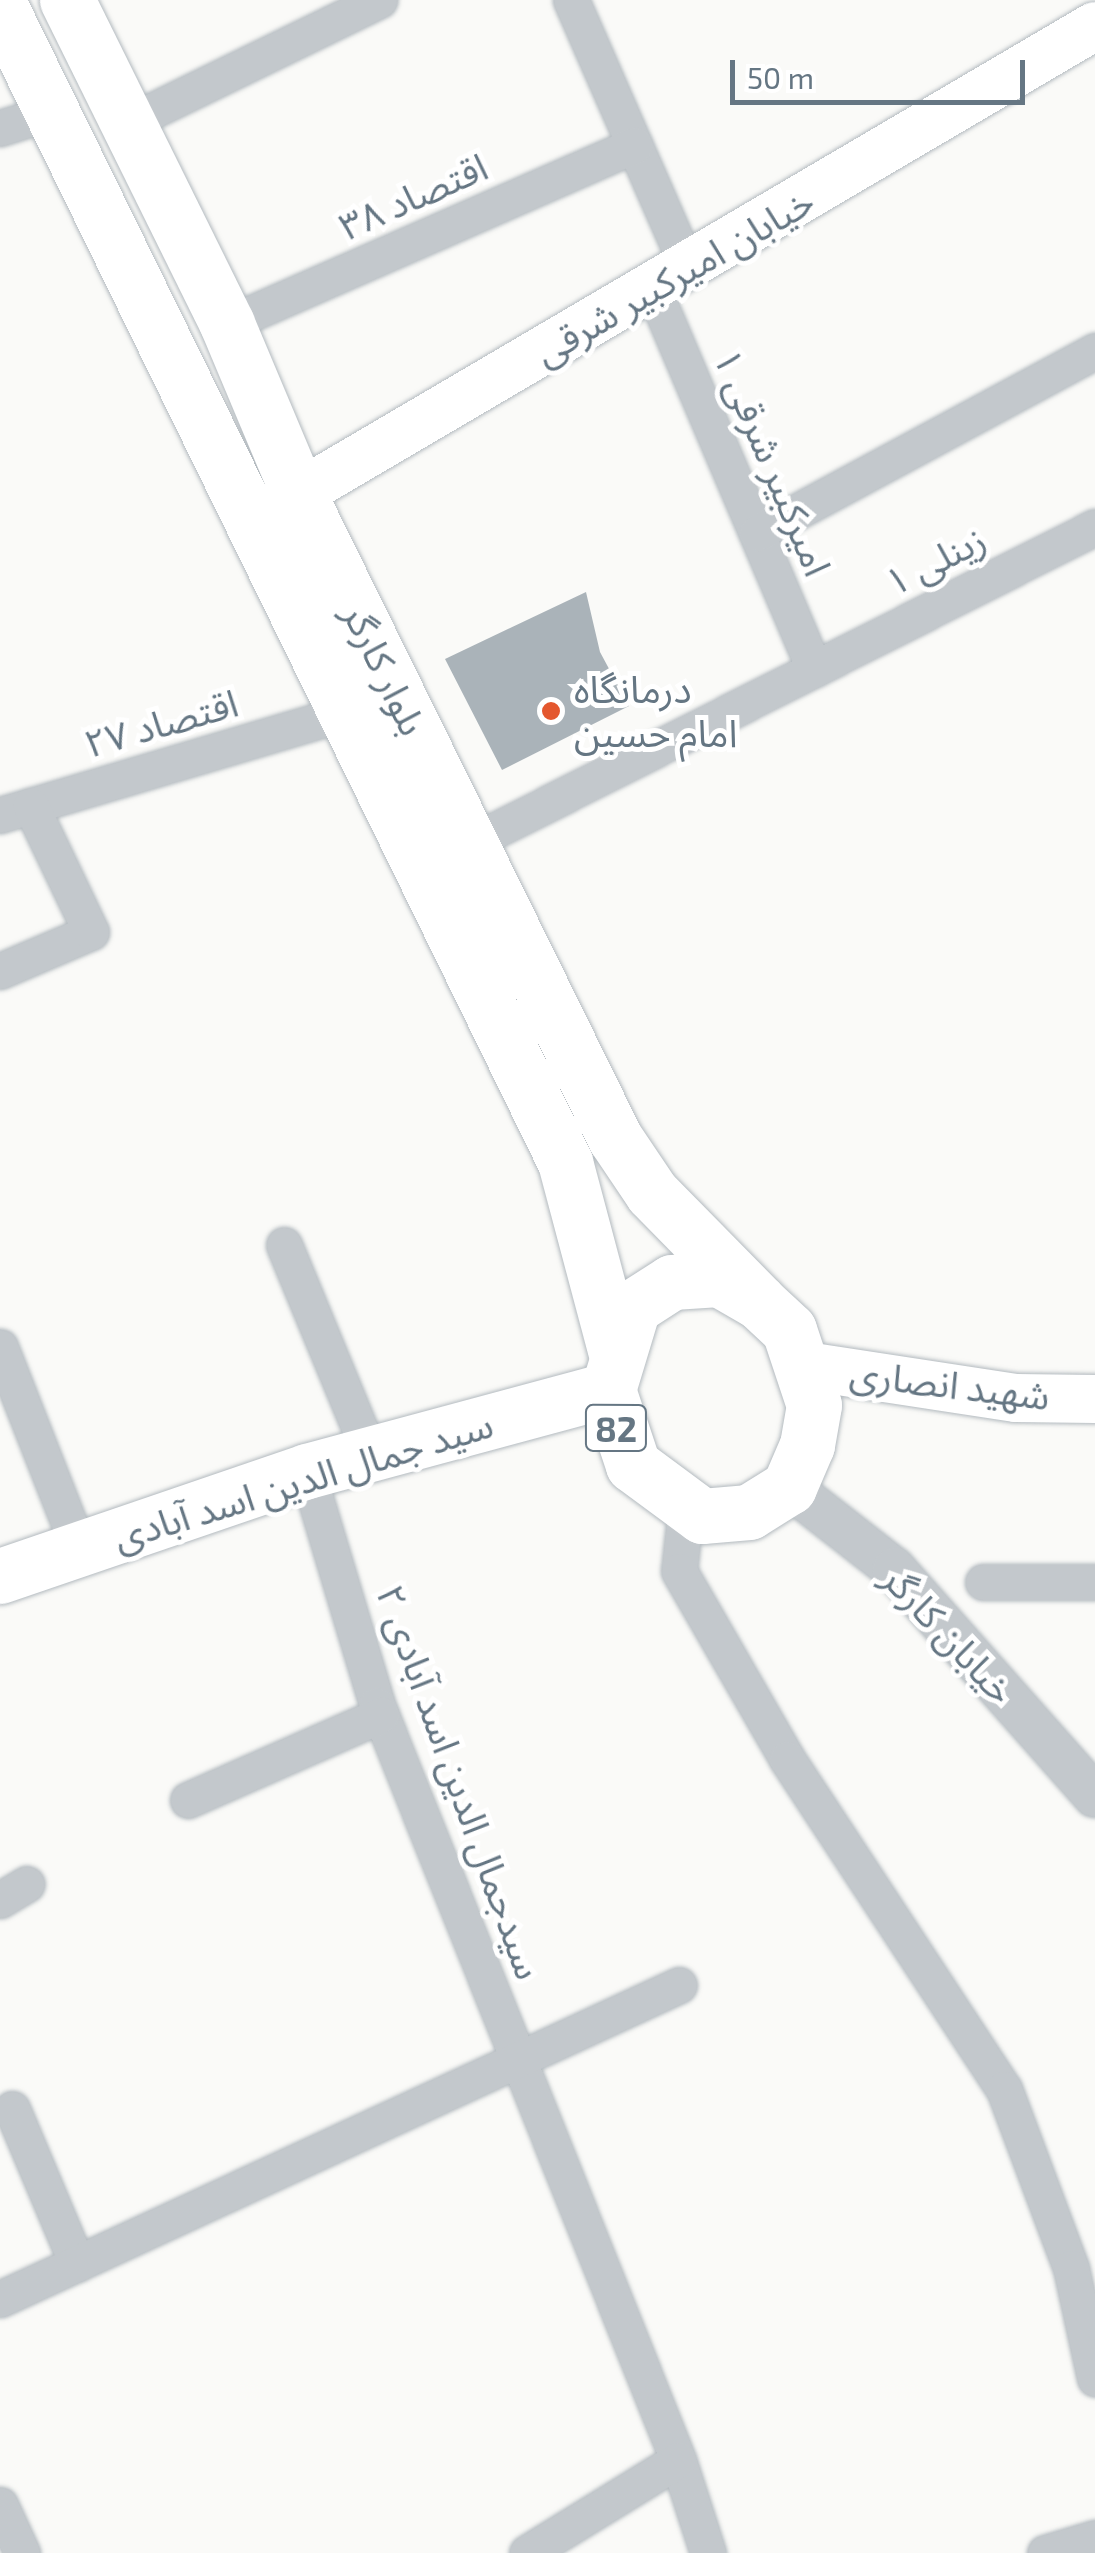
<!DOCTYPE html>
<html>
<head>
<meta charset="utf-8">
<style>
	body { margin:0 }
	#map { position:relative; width:1095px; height:2553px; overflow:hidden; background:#fafaf8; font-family:"Exo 2","Noto Sans Arabic",sans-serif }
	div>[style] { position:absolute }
	.building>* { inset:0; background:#aab3b9 }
	.roads { filter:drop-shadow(0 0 2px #b3babf) drop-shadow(0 0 2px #b3babf) }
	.minor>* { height:35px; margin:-17.5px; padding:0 17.5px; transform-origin:17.5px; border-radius:17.5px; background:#c3c8cc }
	.tertiary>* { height:42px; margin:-21px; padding:0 21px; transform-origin:21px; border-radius:21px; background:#c3c8cc }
	.secondary>* { height:48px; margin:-24px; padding:0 24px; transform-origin:24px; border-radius:24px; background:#fff }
	.primary>* { height:55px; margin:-27.5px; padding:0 27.5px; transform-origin:27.5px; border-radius:27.5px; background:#fff }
	.dots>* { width:28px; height:28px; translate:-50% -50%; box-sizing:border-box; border:5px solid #fff; border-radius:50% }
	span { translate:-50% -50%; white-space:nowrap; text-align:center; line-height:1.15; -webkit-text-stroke:10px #fff; paint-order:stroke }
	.shield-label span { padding:2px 8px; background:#fff; border:2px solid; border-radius:8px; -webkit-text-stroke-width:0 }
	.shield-label { font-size:35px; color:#657683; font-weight:700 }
	.street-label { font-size:38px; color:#657683 }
	.poi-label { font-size:38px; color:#657683 }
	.left { translate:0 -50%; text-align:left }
	.scale { position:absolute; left:730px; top:60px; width:295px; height:45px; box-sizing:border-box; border:5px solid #657683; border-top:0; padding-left:12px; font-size:30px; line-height:35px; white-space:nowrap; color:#657683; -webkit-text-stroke:8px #fff; paint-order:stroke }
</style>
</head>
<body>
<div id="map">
	<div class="building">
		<i style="clip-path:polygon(586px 592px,600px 652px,629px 706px,502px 770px,445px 659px)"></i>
	</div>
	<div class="roads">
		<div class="minor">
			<i style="left:571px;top:0;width:292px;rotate:66.4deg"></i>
			<i style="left:125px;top:124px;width:283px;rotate:-26deg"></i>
			<i style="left:0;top:128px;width:53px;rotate:-17.4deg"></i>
			<i style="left:653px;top:289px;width:413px;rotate:67deg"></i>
			<i style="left:227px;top:324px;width:445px;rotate:-23.7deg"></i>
			<i style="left:757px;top:533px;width:384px;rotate:-28.3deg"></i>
			<i style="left:0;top:815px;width:360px;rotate:-16.5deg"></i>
			<i style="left:470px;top:843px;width:700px;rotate:-26.82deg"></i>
			<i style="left:0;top:971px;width:99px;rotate:-23.2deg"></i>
			<i style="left:91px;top:932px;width:140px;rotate:-115.5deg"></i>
			<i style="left:284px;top:1245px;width:226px;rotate:67.6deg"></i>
			<i style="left:0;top:1347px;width:217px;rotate:68.6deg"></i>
			<i style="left:307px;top:1471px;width:244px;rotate:73.3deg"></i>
			<i style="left:377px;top:1705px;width:813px;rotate:68.26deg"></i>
			<i style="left:678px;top:2460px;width:98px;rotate:72.1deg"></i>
			<i style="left:686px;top:1506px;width:65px;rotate:96.1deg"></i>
			<i style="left:679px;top:1571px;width:217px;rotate:60.1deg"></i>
			<i style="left:787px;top:1759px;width:395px;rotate:56.7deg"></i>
			<i style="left:1004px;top:2089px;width:191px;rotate:69.5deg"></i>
			<i style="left:1071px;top:2268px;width:113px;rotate:77.7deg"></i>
			<i style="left:983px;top:1582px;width:112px"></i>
			<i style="left:188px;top:1800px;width:211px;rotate:-23.8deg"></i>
			<i style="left:0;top:1900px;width:31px;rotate:-31deg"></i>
			<i style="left:12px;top:2109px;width:168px;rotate:67.2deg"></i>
			<i style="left:0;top:2299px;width:748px;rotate:-24.82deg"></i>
			<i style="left:0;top:2505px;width:53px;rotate:65.4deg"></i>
			<i style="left:527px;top:2553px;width:177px;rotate:-31.6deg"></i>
			<i style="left:1045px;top:2553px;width:52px;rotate:-16.7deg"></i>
		</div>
		<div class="tertiary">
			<i style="left:789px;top:1487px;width:133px;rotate:38deg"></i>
			<i style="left:894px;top:1569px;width:303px;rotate:48.5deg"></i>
		</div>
		<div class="secondary">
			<i style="left:266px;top:513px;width:961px;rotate:-30.43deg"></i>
			<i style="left:806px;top:1366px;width:212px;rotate:8.7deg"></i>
			<i style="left:1016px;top:1398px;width:79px;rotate:0.7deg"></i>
		</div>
		<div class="primary">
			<i style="left:67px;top:0;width:361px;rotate:63.7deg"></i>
			<i style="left:227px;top:324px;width:186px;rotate:67.2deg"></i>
			<i style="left:299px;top:495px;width:716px;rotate:63.83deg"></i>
			<i style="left:615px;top:1138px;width:66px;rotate:56.1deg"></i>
			<i style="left:652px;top:1193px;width:153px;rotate:45.5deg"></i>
			<i style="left:0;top:6px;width:1287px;rotate:63.95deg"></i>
			<i style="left:565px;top:1162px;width:195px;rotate:75.1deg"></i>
			<i style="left:719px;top:1279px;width:46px;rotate:29.9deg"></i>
			<i style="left:759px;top:1302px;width:41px;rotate:43deg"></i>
			<i style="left:789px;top:1330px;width:79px;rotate:71.6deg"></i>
			<i style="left:814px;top:1405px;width:41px;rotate:99.9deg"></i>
			<i style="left:807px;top:1445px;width:46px;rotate:113.2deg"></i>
			<i style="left:789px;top:1487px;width:47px;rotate:148deg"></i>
			<i style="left:749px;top:1512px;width:47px;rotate:175.1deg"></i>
			<i style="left:702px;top:1516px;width:86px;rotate:-143.5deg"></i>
			<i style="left:633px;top:1465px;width:79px;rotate:-108.4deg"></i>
			<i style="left:608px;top:1390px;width:87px;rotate:-73.2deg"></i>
			<i style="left:633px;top:1307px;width:46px;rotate:-32.7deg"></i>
			<i style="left:672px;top:1282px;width:47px;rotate:-3.7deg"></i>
			<i style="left:0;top:1576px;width:324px;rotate:-18.9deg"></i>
			<i style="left:307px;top:1471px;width:312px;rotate:-15.1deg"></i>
		</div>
	</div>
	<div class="dots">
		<i style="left:551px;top:711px;background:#e4572e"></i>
	</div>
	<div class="shield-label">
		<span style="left:616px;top:1428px">82</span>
	</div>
	<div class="street-label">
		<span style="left:413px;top:196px;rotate:-24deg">۳۸ اقتصاد</span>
		<span style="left:674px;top:276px;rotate:-30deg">خیابان امیرکبیر شرقی</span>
		<span style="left:773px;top:462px;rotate:67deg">امیرکبیر شرقی ۱</span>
		<span style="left:935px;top:560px;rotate:-27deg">زینلی ۱</span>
		<span style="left:385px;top:669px;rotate:64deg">بلوار کارگر</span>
		<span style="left:161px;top:723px;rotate:-16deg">اقتصاد ۲۷</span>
		<span style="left:950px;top:1384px;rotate:7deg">شهید انصاری</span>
		<span style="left:303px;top:1480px;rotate:-17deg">سید جمال الدین اسد آبادی</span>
		<span style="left:949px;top:1634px;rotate:47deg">خیابان کارگر</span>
		<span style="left:460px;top:1782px;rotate:70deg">سیدجمال الدین اسد آبادی ۲</span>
	</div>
	<div class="poi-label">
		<span class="left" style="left:574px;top:711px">درمانگاه<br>امام حسین</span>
	</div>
	<div class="scale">50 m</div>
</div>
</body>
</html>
